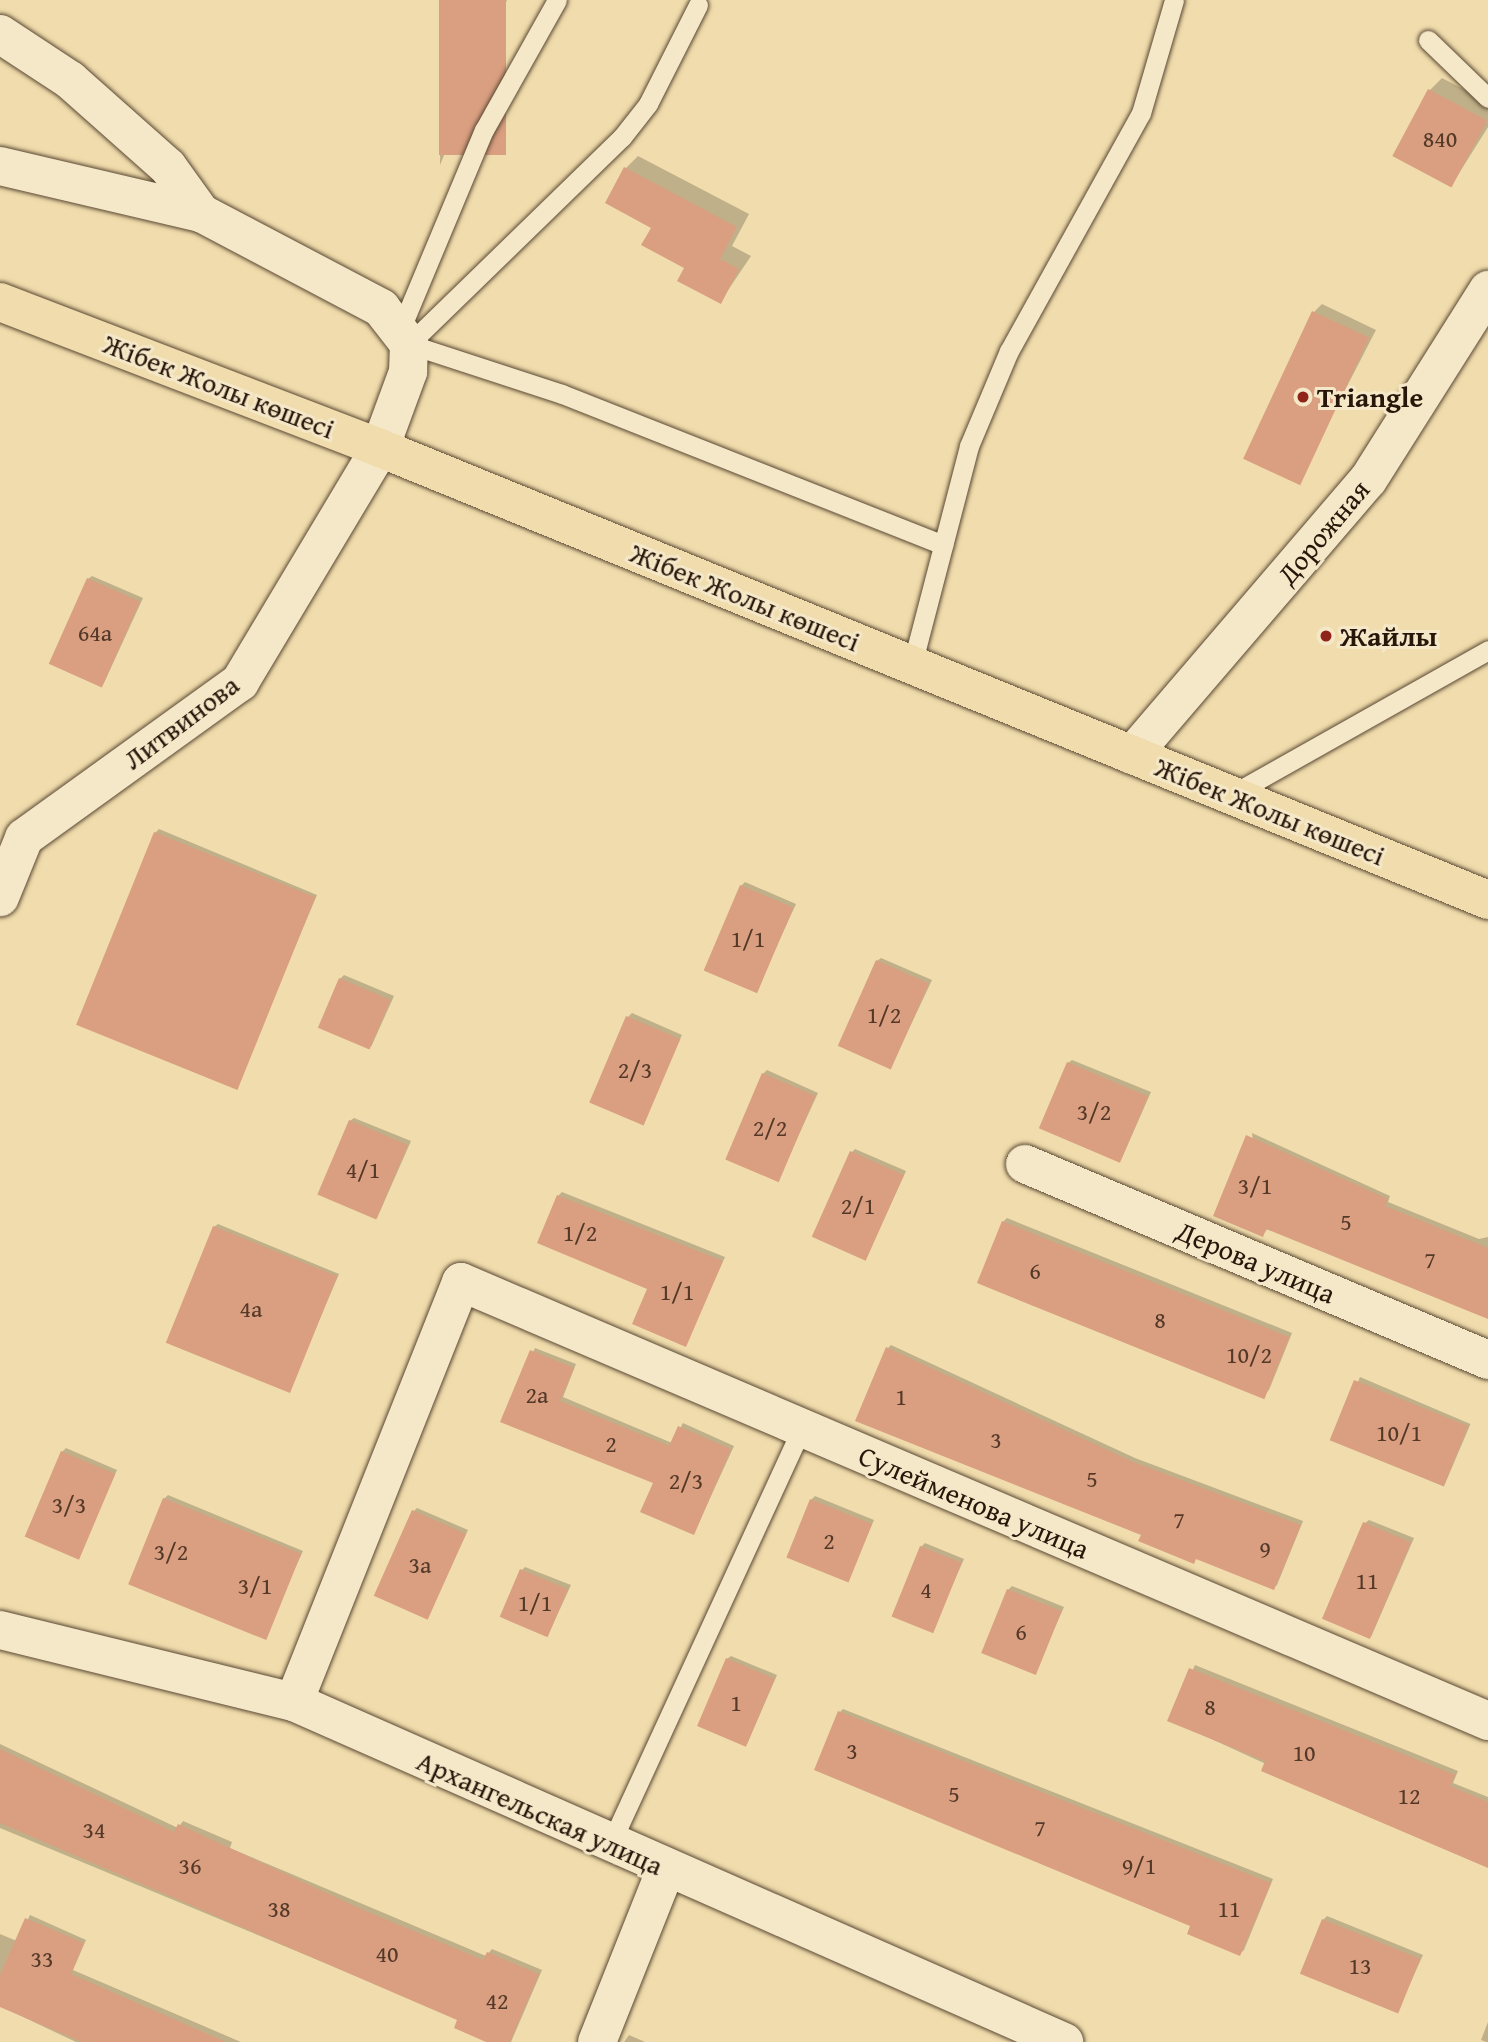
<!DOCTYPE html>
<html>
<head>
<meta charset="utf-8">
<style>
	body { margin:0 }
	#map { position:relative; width:1488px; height:2042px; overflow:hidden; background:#f0dcac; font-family:"Gentium Book Plus",serif }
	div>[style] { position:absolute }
	.shadow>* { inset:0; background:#0003; transform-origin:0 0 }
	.building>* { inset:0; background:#d99f80; transform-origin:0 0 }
	.roads { filter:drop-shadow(0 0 2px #5a4833) drop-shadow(0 0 2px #5a4833) }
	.service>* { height:19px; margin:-9.5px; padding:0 9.5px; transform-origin:9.5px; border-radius:9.5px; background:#f5e8c9 }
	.minor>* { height:38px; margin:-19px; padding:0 19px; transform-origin:19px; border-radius:19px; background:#f5e8c9 }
	.trunk>* { height:38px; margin:-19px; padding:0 19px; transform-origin:19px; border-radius:19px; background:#f0dcac }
	.dots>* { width:19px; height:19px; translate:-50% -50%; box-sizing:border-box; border:4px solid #f5e8c9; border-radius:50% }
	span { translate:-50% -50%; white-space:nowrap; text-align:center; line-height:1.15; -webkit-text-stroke:6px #f5e8c9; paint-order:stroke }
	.number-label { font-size:24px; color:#543828 }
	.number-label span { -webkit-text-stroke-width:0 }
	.street-label { font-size:28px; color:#28160b }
	.poi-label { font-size:28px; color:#28160b; font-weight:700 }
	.left { translate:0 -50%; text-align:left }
</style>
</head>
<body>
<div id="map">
	<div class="shadow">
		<i style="clip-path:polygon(441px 0,507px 0,440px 165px)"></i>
		<i style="clip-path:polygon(1442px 78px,1488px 102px,1488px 127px,1451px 186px,1430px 90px)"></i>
		<i style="clip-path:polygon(638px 156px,749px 214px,732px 246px,751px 256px,720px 302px,687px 267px,626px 168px)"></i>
		<i style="clip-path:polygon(1322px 304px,1376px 330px,1297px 483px,1314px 312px)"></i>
		<i style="clip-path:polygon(92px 576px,143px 598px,103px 685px,88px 579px)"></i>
		<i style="clip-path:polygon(159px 829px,317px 895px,235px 1088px,155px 833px)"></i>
		<i style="clip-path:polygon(745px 882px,796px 904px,756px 991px,741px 886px)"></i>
		<i style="clip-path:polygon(881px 958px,932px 980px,891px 1067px,877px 961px)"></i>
		<i style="clip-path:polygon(344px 975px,394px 996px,371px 1047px,340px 979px)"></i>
		<i style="clip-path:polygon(632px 1013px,682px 1035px,642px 1123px,628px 1017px)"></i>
		<i style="clip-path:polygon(1072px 1060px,1151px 1092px,1121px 1160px,1068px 1063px)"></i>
		<i style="clip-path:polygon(767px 1070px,818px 1093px,778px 1180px,763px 1074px)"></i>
		<i style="clip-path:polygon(354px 1118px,411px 1141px,377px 1218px,350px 1121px)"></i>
		<i style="clip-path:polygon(1252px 1133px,1390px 1196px,1388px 1202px,1479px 1239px,1488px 1237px,1488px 1317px,1268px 1228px,1263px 1235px)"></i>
		<i style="clip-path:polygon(855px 1149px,906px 1171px,866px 1258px,852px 1152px)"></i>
		<i style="clip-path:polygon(562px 1192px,725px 1257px,685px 1345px,650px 1288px,558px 1196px)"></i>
		<i style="clip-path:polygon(1007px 1218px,1292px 1333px,1269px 1390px,1265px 1394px,1003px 1222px)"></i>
		<i style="clip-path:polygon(218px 1224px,339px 1274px,289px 1390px,214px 1227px)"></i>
		<i style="clip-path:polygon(891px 1345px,1135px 1458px,1303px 1521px,1277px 1585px,1273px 1588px,888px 1348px)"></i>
		<i style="clip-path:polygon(535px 1348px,576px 1364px,563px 1397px,672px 1443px,683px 1423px,734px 1446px,694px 1533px,655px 1482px,503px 1421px)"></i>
		<i style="left:1360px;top:1377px;width:120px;height:68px;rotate:23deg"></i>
		<i style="clip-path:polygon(66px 1448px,117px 1470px,77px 1557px,62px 1452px)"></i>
		<i style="clip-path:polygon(168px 1495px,303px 1551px,263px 1638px,164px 1499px)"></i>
		<i style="clip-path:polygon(815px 1496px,874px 1520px,847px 1581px,811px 1500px)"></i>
		<i style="clip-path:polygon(417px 1508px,468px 1530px,428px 1617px,414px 1511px)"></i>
		<i style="clip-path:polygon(1369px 1520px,1414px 1538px,1371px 1637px,1365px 1523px)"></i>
		<i style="clip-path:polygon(925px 1543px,964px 1559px,932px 1631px,921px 1547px)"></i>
		<i style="clip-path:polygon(525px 1567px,571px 1585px,548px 1635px,522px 1570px)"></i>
		<i style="clip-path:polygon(1012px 1586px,1064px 1607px,1034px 1674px,1008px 1590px)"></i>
		<i style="clip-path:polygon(731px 1656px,777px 1675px,747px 1744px,727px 1659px)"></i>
		<i style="clip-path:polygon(1195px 1665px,1458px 1771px,1453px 1783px,1488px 1797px,1488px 1866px,1170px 1720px)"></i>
		<i style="clip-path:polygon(843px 1709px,1273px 1879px,1244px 1950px,1240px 1954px,840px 1712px)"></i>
		<i style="clip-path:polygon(0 1744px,178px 1828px,183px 1821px,232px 1842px,230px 1848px,486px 1956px,492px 1949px,542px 1970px,511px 2042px,491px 2042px,460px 2019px,0 1828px)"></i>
		<i style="clip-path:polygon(30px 1915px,86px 1940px,73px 1970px,241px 2042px,76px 2042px,0 2006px,0 1934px,17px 1941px)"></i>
		<i style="clip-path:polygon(1327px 1916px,1423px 1955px,1397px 2012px,1323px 1920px)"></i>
		<i style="clip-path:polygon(1488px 2022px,1488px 2042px,1486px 2042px,1481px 2040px)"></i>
		<i style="clip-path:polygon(629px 2035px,645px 2042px,624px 2042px)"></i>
	</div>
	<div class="building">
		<i style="left:439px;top:0;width:67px;height:155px"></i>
		<i style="left:1428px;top:89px;width:67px;height:76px;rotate:28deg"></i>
		<i style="clip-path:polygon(624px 167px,737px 227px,720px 259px,739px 269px,721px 304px,677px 281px,684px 268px,641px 245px,651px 228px,605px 203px)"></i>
		<i style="left:1312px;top:311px;width:63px;height:163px;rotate:25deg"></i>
		<i style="left:87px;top:578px;width:58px;height:94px;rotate:24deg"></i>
		<i style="left:154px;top:832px;width:174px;height:208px;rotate:22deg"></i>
		<i style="left:740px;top:885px;width:58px;height:93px;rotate:23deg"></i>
		<i style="left:876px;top:960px;width:58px;height:94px;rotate:24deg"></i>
		<i style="left:339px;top:978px;width:56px;height:54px;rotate:23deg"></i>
		<i style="left:626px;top:1016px;width:59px;height:94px;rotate:23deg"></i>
		<i style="left:1067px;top:1062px;width:88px;height:72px;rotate:23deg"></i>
		<i style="left:762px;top:1073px;width:58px;height:94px;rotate:23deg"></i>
		<i style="left:349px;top:1120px;width:64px;height:81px;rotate:23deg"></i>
		<i style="clip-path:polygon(1246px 1135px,1388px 1199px,1385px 1206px,1488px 1248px,1488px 1319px,1266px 1229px,1263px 1237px,1213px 1216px)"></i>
		<i style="left:850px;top:1151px;width:59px;height:94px;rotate:24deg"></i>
		<i style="clip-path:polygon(557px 1195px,723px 1261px,686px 1347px,632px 1324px,647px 1289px,537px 1243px)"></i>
		<i style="left:1002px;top:1221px;width:310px;height:67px;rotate:22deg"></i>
		<i style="left:213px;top:1226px;width:134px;height:126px;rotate:22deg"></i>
		<i style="clip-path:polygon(886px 1347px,1131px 1461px,1301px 1525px,1274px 1590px,1196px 1559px,1194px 1564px,1138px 1541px,1141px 1535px,855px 1421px)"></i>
		<i style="clip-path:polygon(530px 1350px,574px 1368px,560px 1401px,669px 1446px,678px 1426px,731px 1449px,694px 1535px,640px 1512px,653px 1483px,500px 1422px)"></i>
		<i style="left:1354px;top:1380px;width:123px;height:65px;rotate:22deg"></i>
		<i style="left:61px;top:1451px;width:59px;height:93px;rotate:23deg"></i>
		<i style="left:163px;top:1498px;width:149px;height:93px;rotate:22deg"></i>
		<i style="left:810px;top:1499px;width:67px;height:63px;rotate:22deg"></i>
		<i style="left:412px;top:1510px;width:59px;height:94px;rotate:24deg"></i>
		<i style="left:1363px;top:1522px;width:52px;height:105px;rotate:23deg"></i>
		<i style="left:920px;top:1546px;width:45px;height:76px;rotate:22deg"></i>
		<i style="left:520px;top:1569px;width:52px;height:52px;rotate:23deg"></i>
		<i style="left:1007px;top:1589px;width:59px;height:69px;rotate:22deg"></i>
		<i style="left:726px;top:1658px;width:53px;height:74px;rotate:23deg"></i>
		<i style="clip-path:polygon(1189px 1668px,1455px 1775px,1450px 1786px,1488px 1802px,1488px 1868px,1261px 1771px,1265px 1761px,1167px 1721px)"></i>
		<i style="clip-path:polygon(838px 1711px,1271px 1883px,1240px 1956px,1187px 1934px,1190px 1926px,814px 1770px)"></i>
		<i style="clip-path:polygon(0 1749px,174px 1832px,178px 1824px,361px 1909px,483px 1960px,487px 1952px,539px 1974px,510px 2042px,486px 2042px,454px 2028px,457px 2020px,0 1823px)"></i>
		<i style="clip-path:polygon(25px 1918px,84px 1943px,71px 1974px,226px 2042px,82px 2042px,0 2007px,0 1975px)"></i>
		<i style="left:1322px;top:1919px;width:106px;height:59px;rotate:22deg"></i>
	</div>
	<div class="roads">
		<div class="service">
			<i style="left:698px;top:5px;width:111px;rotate:116.8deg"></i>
			<i style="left:648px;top:104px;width:42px;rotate:128.2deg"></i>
			<i style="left:622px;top:137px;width:297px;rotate:135.8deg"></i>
			<i style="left:409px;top:344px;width:161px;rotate:18.1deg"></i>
			<i style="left:562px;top:394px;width:410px;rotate:21.6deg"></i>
			<i style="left:1428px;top:40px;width:83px;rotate:44deg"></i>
			<i style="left:401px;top:328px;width:215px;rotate:-67.3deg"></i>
			<i style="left:484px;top:130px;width:149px;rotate:-60.7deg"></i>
			<i style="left:912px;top:665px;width:226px;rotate:-75.4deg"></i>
			<i style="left:969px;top:446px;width:103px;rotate:-67.2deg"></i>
			<i style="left:1009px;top:351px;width:272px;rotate:-61deg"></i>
			<i style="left:1141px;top:113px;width:118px;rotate:-73.7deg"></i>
			<i style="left:1231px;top:795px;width:295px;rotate:-29.4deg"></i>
			<i style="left:610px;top:1845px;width:459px;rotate:-65.3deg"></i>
		</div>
		<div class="minor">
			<i style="left:0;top:34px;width:84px;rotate:33.3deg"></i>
			<i style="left:70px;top:80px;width:131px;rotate:41.6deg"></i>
			<i style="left:168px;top:167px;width:57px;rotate:54.3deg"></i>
			<i style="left:0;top:166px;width:206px;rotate:13.2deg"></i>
			<i style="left:201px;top:213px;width:204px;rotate:27.8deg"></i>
			<i style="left:381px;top:308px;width:46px;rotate:52.1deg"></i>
			<i style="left:409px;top:344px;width:28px;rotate:92deg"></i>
			<i style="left:408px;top:372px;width:81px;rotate:110.2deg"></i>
			<i style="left:380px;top:448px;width:273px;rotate:120.9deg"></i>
			<i style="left:240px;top:682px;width:266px;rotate:144.2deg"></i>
			<i style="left:24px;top:838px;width:64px;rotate:112.1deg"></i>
			<i style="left:1132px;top:755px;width:362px;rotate:-49.4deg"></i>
			<i style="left:1368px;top:480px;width:225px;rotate:-57.7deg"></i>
			<i style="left:1025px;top:1164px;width:503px;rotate:22.94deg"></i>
			<i style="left:0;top:1630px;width:303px;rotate:13.8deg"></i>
			<i style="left:294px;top:1702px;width:842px;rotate:23.82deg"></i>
			<i style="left:294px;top:1702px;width:452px;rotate:-68.3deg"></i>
			<i style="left:461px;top:1282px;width:1117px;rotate:23.14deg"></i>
			<i style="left:597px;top:2042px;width:186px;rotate:-68.3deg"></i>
		</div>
		<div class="trunk">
			<i style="left:0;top:302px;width:407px;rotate:21deg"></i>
			<i style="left:380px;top:448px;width:1197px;rotate:22.19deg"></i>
		</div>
	</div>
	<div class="dots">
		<i style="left:1303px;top:397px;background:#8f2418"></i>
		<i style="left:1326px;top:636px;background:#8f2418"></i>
	</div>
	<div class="number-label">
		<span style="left:1440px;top:139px">840</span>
		<span style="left:95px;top:633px">64а</span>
		<span style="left:748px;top:939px">1/1</span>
		<span style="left:884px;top:1015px">1/2</span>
		<span style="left:635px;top:1070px">2/3</span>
		<span style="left:1094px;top:1112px">3/2</span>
		<span style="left:770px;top:1128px">2/2</span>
		<span style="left:363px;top:1170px">4/1</span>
		<span style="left:1255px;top:1186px">3/1</span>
		<span style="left:858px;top:1206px">2/1</span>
		<span style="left:1346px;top:1222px">5</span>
		<span style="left:580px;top:1233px">1/2</span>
		<span style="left:1430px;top:1260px">7</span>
		<span style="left:1035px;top:1271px">6</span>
		<span style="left:677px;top:1292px">1/1</span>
		<span style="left:251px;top:1309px">4а</span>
		<span style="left:1160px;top:1320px">8</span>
		<span style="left:1249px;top:1355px">10/2</span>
		<span style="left:537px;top:1395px">2а</span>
		<span style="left:901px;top:1397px">1</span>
		<span style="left:1399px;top:1433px">10/1</span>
		<span style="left:996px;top:1440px">3</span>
		<span style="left:611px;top:1444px">2</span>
		<span style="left:1092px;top:1479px">5</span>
		<span style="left:686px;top:1481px">2/3</span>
		<span style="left:69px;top:1505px">3/3</span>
		<span style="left:1179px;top:1520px">7</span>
		<span style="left:829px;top:1541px">2</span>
		<span style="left:1265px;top:1549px">9</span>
		<span style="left:171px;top:1552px">3/2</span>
		<span style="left:420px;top:1565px">3а</span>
		<span style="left:1367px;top:1581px">11</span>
		<span style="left:255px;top:1586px">3/1</span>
		<span style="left:926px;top:1590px">4</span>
		<span style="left:535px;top:1603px">1/1</span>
		<span style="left:1021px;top:1632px">6</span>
		<span style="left:736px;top:1703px">1</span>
		<span style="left:1210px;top:1707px">8</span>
		<span style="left:852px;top:1751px">3</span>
		<span style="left:1304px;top:1753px">10</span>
		<span style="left:954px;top:1794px">5</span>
		<span style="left:1409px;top:1796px">12</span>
		<span style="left:1040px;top:1828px">7</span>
		<span style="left:94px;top:1830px">34</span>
		<span style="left:190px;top:1866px">36</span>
		<span style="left:1139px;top:1866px">9/1</span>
		<span style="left:279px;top:1909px">38</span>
		<span style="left:1229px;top:1909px">11</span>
		<span style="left:387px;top:1954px">40</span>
		<span style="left:42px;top:1959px">33</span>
		<span style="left:1360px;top:1966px">13</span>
		<span style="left:497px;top:2001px">42</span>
	</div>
	<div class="street-label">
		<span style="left:219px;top:386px;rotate:21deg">Жібек Жолы көшесі</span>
		<span style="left:1323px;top:532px;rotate:-50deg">Дорожная</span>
		<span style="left:745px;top:597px;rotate:22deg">Жібек Жолы көшесі</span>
		<span style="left:181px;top:722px;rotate:-37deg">Литвинова</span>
		<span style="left:1270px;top:811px;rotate:22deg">Жібек Жолы көшесі</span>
		<span style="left:1256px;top:1262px;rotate:23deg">Дерова улица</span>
		<span style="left:974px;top:1502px;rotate:23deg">Сулейменова улица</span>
		<span style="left:540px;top:1813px;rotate:24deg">Архангельская улица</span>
	</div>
	<div class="poi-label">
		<span class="left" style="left:1317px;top:397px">Triangle</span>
		<span class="left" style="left:1340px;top:636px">Жайлы</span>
	</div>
</div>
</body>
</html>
